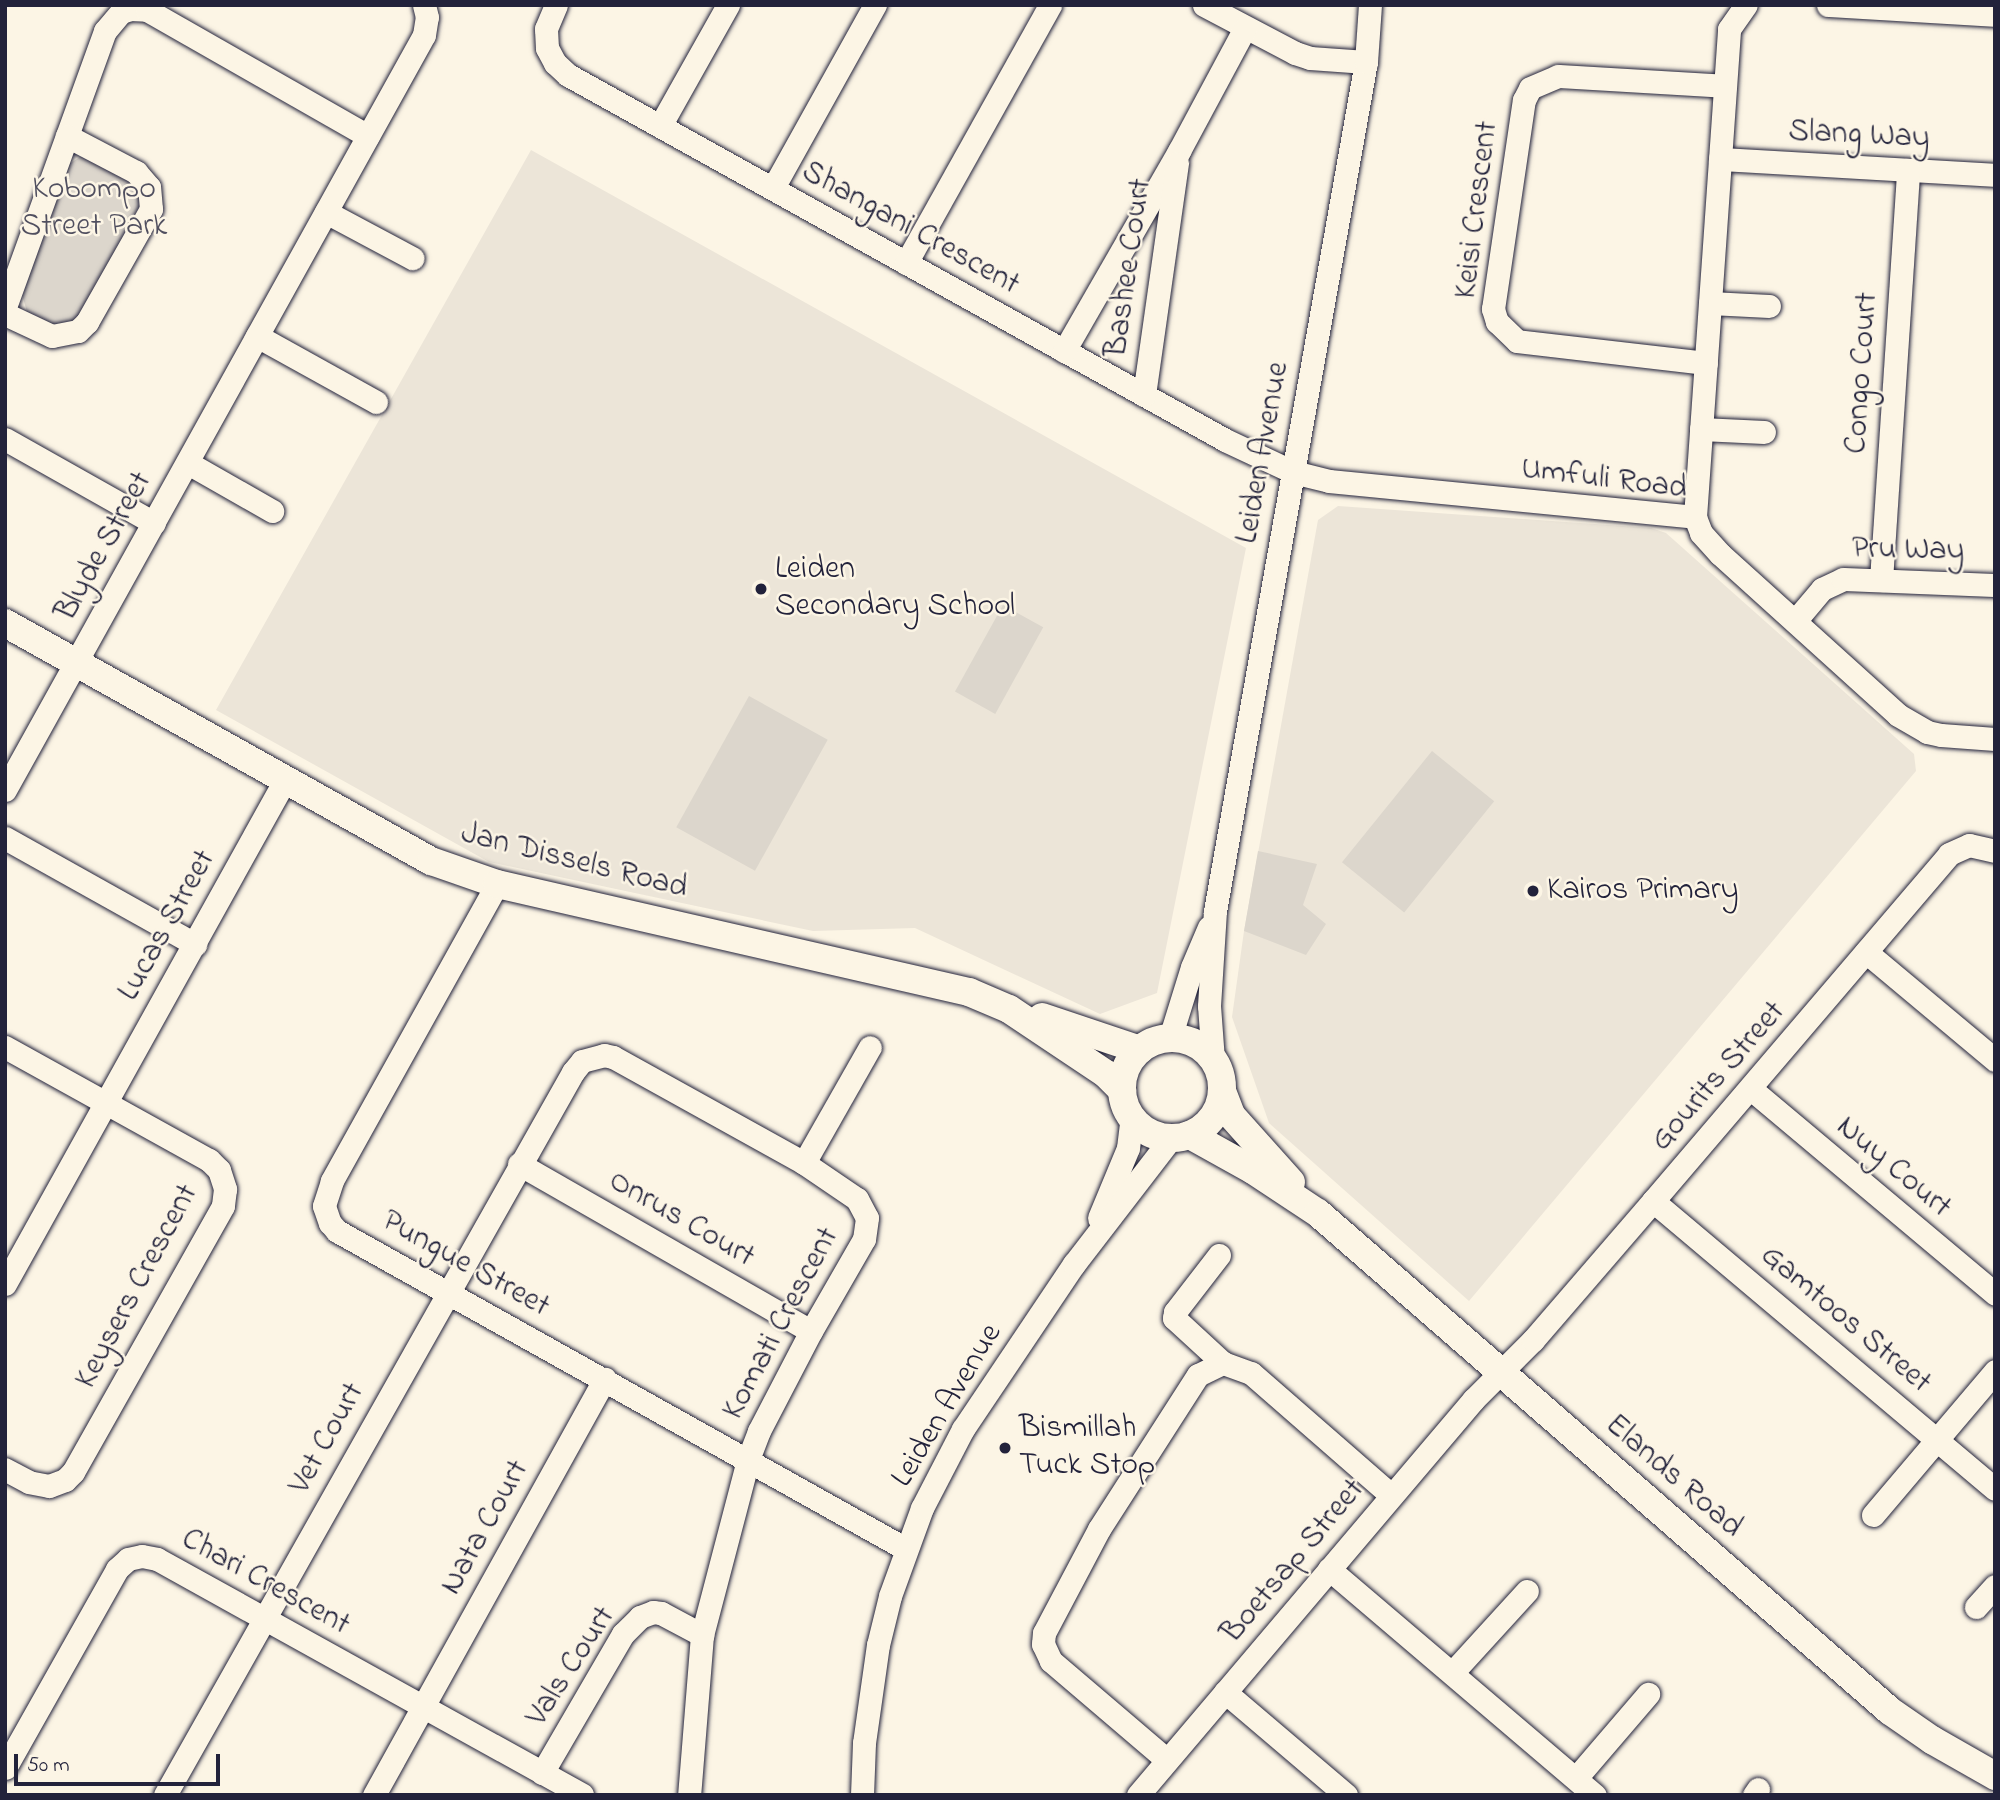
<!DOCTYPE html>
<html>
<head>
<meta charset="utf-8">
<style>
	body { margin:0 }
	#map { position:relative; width:2000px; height:1800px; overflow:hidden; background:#fcf5e5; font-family:"Indie Flower",sans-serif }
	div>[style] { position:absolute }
	.built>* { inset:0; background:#ece5d8 }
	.green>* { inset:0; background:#dcd6cc; transform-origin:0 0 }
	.roads { filter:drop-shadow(0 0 2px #22223b) drop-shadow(0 0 2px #22223b) }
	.minor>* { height:23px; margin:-11.5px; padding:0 11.5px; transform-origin:11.5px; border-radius:11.5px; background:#fcf5e5 }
	.tertiary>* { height:28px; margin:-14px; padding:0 14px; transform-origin:14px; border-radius:14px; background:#fcf5e5 }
	.tertiary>.ring { margin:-14px; padding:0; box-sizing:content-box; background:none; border:28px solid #fcf5e5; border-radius:50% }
	.dots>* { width:19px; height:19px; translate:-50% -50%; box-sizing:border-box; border:4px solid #fcf5e5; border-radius:50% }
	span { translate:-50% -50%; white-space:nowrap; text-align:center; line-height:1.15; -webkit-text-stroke:5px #fcf5e5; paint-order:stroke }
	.street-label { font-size:32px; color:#22223b }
	.park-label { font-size:32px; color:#504f5f }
	.poi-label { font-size:32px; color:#22223b }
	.left { translate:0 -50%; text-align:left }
	.frame { position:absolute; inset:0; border:7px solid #22223b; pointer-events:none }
	.scale { position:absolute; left:14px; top:1754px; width:206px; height:32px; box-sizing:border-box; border:4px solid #22223b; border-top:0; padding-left:9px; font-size:21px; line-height:24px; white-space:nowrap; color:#22223b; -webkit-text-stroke:5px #fcf5e5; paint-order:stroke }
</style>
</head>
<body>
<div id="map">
	<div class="built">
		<i style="clip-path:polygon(531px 150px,1246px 548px,1157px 993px,1100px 1014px,915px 928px,813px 931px,489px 862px,216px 710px)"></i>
		<i style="clip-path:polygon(1338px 506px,1651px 528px,1666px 533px,1914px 754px,1916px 771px,1469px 1301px,1269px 1123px,1232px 1017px,1244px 931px,1318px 520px)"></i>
	</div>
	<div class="green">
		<i style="clip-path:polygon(80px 157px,89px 157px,133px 180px,143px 199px,81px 317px,61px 328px,27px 312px,21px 291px,69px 164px)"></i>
		<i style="left:1003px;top:605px;width:46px;height:99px;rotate:29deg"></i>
		<i style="left:749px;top:696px;width:90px;height:150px;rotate:29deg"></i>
		<i style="left:1432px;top:751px;width:80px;height:143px;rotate:39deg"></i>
		<i style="clip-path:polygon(1258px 851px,1317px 864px,1303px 905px,1326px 924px,1306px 955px,1244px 931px)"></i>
	</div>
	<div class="roads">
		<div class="minor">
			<i style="left:556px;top:5px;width:26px;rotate:113deg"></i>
			<i style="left:546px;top:29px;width:19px;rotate:87deg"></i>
			<i style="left:547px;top:48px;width:17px;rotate:62deg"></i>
			<i style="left:555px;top:63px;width:18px;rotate:43deg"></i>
			<i style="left:568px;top:75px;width:752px;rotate:29.05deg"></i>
			<i style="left:1225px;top:440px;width:75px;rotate:25.2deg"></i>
			<i style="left:1293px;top:472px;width:37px;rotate:14deg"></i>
			<i style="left:1329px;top:481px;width:368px;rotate:5.6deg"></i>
			<i style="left:1695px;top:517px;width:17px;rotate:69deg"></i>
			<i style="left:1701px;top:533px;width:28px;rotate:48deg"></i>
			<i style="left:1720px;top:554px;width:240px;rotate:42.1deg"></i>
			<i style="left:1898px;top:715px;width:34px;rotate:30deg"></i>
			<i style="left:1927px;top:732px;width:14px;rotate:12deg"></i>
			<i style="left:1941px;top:735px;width:54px;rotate:4.2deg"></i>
			<i style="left:1204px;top:5px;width:103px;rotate:27.8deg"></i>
			<i style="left:1295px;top:53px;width:16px;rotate:18deg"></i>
			<i style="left:1310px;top:58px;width:56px;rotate:4.1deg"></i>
			<i style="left:1828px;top:5px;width:167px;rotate:3.4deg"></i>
			<i style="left:660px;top:126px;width:139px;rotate:-60.7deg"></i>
			<i style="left:1720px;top:159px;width:275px;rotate:3.3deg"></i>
			<i style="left:773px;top:188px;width:210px;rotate:-60.9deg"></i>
			<i style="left:326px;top:212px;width:98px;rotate:28.1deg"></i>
			<i style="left:906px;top:263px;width:295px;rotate:-60.8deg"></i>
			<i style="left:1710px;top:303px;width:59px;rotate:2.9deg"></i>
			<i style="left:5px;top:307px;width:294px;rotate:-70.1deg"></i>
			<i style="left:105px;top:31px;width:25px;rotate:-50deg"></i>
			<i style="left:121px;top:12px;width:9px;rotate:-18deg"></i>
			<i style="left:130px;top:9px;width:17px;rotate:3deg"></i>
			<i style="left:147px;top:10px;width:254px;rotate:29.7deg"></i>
			<i style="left:5px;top:314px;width:52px;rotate:25.1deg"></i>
			<i style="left:52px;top:336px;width:26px;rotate:-11deg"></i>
			<i style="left:78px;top:331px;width:13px;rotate:-45deg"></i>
			<i style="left:87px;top:322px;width:130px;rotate:-60.5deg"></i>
			<i style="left:151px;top:209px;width:22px;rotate:-95deg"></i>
			<i style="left:149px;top:187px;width:20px;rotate:-131deg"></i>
			<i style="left:136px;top:172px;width:78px;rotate:-152.4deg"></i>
			<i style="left:257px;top:336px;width:136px;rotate:29deg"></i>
			<i style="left:1064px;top:351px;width:231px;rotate:-60.1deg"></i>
			<i style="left:1179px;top:151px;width:140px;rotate:-61.8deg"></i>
			<i style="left:1706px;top:363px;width:190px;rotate:-173.4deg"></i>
			<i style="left:1517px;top:341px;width:28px;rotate:-136deg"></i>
			<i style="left:1497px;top:322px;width:14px;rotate:-107deg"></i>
			<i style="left:1493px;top:309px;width:211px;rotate:-81.6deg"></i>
			<i style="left:1524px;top:100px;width:13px;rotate:-63deg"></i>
			<i style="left:1530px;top:88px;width:30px;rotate:-23deg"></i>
			<i style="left:1558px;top:76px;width:167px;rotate:3.4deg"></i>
			<i style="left:1144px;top:395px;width:234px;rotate:-81.9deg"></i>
			<i style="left:1701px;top:429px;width:63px;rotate:2.7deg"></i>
			<i style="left:5px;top:439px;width:171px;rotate:29.4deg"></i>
			<i style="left:188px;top:463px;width:97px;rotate:29.7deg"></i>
			<i style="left:1695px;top:517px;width:489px;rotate:-86deg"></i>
			<i style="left:1729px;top:29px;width:29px;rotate:-55deg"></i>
			<i style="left:1881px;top:580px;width:411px;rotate:-86.2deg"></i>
			<i style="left:1795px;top:621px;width:42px;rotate:-49.8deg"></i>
			<i style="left:1822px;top:589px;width:23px;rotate:-25deg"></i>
			<i style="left:1843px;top:579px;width:152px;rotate:2.3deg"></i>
			<i style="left:5px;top:790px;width:863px;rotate:-60.97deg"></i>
			<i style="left:424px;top:35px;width:18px;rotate:-81deg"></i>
			<i style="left:427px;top:17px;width:12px;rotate:-104deg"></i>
			<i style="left:5px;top:838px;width:218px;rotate:29.2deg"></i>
			<i style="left:497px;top:884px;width:340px;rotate:119.1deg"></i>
			<i style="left:332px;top:1181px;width:26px;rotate:108deg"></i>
			<i style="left:324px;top:1206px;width:18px;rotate:71deg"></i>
			<i style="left:330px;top:1223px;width:11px;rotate:49deg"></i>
			<i style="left:337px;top:1231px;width:652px;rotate:29.2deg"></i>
			<i style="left:1866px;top:952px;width:168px;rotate:39.9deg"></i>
			<i style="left:1170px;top:1038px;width:74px;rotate:-72.8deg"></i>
			<i style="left:1192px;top:967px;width:43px;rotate:-67deg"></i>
			<i style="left:5px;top:1047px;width:233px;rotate:29deg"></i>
			<i style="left:209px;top:1160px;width:14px;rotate:45deg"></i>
			<i style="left:219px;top:1170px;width:20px;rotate:72deg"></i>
			<i style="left:225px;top:1189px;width:17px;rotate:97deg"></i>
			<i style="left:223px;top:1206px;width:305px;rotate:119.4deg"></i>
			<i style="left:73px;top:1472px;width:11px;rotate:135deg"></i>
			<i style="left:65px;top:1480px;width:17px;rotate:159deg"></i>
			<i style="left:49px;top:1486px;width:20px;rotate:-169deg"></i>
			<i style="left:29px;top:1482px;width:27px;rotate:-152deg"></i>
			<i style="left:1213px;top:1060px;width:54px;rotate:-94.2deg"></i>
			<i style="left:1209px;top:1006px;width:95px;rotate:-86.4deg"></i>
			<i style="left:1215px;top:911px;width:862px;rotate:-79.92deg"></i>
			<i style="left:1366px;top:62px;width:57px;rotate:-86deg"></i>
			<i style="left:1751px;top:1089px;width:319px;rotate:40deg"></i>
			<i style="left:804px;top:1163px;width:133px;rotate:-60.4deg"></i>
			<i style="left:519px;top:1164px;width:336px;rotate:29.8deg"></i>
			<i style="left:1653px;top:1201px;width:447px;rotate:40.1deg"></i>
			<i style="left:1099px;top:1218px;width:76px;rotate:-67.5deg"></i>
			<i style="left:1128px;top:1148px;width:31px;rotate:-83deg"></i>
			<i style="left:1219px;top:1255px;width:72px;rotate:127.7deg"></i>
			<i style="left:1175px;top:1312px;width:6px;rotate:99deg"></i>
			<i style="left:1174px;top:1318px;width:67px;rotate:42.6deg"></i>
			<i style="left:5px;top:1284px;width:577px;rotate:-60.95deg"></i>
			<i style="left:1873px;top:1515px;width:189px;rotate:-49.7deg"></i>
			<i style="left:1329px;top:1569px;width:349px;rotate:40.4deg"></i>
			<i style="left:1976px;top:1607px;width:28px;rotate:-48deg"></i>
			<i style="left:1452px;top:1673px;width:111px;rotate:-47.6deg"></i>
			<i style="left:1225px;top:1692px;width:159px;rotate:40.4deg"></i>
			<i style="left:1167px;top:1760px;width:153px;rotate:-139.5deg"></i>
			<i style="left:1051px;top:1661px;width:19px;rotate:-115deg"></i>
			<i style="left:1043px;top:1644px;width:11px;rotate:-85deg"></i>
			<i style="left:1044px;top:1633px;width:118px;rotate:-62.1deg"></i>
			<i style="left:1099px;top:1529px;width:183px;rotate:-57.3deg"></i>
			<i style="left:1198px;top:1375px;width:28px;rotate:-26deg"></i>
			<i style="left:1223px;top:1363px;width:30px;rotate:20deg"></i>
			<i style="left:1251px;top:1373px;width:186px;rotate:41.1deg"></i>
			<i style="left:5px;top:1768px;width:228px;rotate:-60.6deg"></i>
			<i style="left:117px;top:1569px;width:15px;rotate:-42deg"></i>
			<i style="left:128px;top:1559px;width:14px;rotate:-12deg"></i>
			<i style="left:142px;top:1556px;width:15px;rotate:11deg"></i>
			<i style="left:157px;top:1559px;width:486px;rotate:29deg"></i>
			<i style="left:542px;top:1773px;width:161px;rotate:-59.8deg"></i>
			<i style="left:623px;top:1634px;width:24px;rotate:-45deg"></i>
			<i style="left:640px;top:1617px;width:14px;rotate:-21deg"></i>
			<i style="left:653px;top:1612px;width:8px;rotate:7deg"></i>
			<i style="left:661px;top:1613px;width:47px;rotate:28.2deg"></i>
			<i style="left:1576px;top:1778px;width:111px;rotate:-49.4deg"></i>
			<i style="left:165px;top:1795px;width:830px;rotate:-60.56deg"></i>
			<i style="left:573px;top:1072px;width:14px;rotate:-51deg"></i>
			<i style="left:582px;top:1061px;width:23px;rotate:-15deg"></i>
			<i style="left:604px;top:1055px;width:9px;rotate:13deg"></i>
			<i style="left:613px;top:1057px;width:218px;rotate:29deg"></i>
			<i style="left:804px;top:1163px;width:64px;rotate:34.2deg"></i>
			<i style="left:857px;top:1199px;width:21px;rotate:62deg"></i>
			<i style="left:867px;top:1218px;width:21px;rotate:98deg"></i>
			<i style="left:864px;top:1239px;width:106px;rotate:119.9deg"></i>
			<i style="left:811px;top:1331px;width:113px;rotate:117.5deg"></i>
			<i style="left:759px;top:1431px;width:31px;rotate:111deg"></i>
			<i style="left:748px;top:1460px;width:181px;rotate:104.7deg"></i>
			<i style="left:702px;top:1635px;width:161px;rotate:94.6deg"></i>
			<i style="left:374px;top:1795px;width:476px;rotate:-61deg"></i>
			<i style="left:862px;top:1795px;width:52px;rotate:-87.8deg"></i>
			<i style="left:864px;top:1743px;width:99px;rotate:-81.9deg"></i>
			<i style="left:878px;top:1645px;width:50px;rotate:-76.2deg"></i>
			<i style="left:890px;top:1596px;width:94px;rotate:-70deg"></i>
			<i style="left:922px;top:1508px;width:89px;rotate:-62.6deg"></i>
			<i style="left:963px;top:1429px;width:199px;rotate:-56.1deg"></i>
			<i style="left:1074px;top:1264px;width:159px;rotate:-52.4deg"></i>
			<i style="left:1138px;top:1795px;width:519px;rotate:-49.69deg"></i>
			<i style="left:1474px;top:1399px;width:83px;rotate:-45deg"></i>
			<i style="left:1533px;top:1340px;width:184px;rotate:-49.2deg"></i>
			<i style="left:1653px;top:1201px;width:456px;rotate:-49.5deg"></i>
			<i style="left:1949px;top:854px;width:22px;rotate:-24deg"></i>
			<i style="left:1969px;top:845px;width:27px;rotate:13deg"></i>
			<i style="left:1754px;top:1795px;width:7px;rotate:-56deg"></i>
		</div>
		<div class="tertiary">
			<i style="left:5px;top:623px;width:488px;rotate:29.2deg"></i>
			<i style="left:431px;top:861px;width:70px;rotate:19.2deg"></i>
			<i style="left:497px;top:884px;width:484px;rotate:12.9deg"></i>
			<i style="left:969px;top:992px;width:43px;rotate:23deg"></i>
			<i style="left:1009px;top:1009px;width:117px;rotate:33.8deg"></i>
			<i style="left:1106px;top:1074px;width:23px;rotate:45deg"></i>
			<i style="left:1042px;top:1017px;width:103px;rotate:18.6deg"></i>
			<i class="ring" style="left:1122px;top:1038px;width:72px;height:72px"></i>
			<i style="left:1222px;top:1091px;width:26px;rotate:69deg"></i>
			<i style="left:1231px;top:1115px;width:90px;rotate:48.2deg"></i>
			<i style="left:1190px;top:1135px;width:72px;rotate:29.1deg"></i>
			<i style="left:1253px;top:1170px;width:78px;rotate:33.5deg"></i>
			<i style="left:1318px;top:1213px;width:758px;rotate:41.04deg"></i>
			<i style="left:1890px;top:1711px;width:51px;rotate:34.6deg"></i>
			<i style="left:1932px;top:1740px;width:73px;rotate:29.7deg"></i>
		</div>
	</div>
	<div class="dots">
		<i style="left:761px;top:589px;background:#22223b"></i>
		<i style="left:1533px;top:891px;background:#22223b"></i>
		<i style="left:1005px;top:1448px;background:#22223b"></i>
	</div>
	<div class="street-label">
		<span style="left:1859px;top:136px;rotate:3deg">Slang Way</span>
		<span style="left:1478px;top:210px;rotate:-83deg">Keisi Crescent</span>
		<span style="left:910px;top:229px;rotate:29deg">Shangani Crescent</span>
		<span style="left:1130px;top:268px;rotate:-82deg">Bashee Court</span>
		<span style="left:1863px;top:373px;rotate:-86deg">Congo Court</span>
		<span style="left:1264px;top:453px;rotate:-80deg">Leiden Avenue</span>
		<span style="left:1604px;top:480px;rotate:7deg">Umfuli Road</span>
		<span style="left:105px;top:547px;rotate:-61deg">Blyde Street</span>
		<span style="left:1908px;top:551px;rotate:1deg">Pru Way</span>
		<span style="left:574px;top:862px;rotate:14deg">Jan Dissels Road</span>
		<span style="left:168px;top:926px;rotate:-61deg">Lucas Street</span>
		<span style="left:1719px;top:1077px;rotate:-49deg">Gourits Street</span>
		<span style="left:1893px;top:1168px;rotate:40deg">Nuy Court</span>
		<span style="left:681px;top:1220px;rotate:30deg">Onrus Court</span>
		<span style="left:465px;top:1265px;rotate:29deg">Pungue Street</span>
		<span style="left:138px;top:1287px;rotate:-62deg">Keysers Crescent</span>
		<span style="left:1845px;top:1320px;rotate:40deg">Gamtoos Street</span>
		<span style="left:782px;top:1324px;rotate:-62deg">Komati Crescent</span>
		<span style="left:948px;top:1406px;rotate:-59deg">Leiden Avenue</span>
		<span style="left:328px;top:1439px;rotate:-61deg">Vet Court</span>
		<span style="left:1673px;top:1477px;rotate:41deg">Elands Road</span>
		<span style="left:486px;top:1528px;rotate:-61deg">Nata Court</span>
		<span style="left:1294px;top:1562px;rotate:-50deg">Boetsap Street</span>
		<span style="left:265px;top:1583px;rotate:29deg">Chari Crescent</span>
		<span style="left:572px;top:1667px;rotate:-57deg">Vals Court</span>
	</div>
	<div class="park-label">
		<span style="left:94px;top:209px">Kobompo<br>Street Park</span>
	</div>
	<div class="poi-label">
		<span class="left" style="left:775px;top:589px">Leiden<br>Secondary School</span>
		<span class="left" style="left:1547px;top:891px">Kairos Primary</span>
		<span class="left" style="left:1019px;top:1448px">Bismillah<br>Tuck Stop</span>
	</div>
	<div class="frame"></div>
	<div class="scale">50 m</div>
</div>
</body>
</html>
